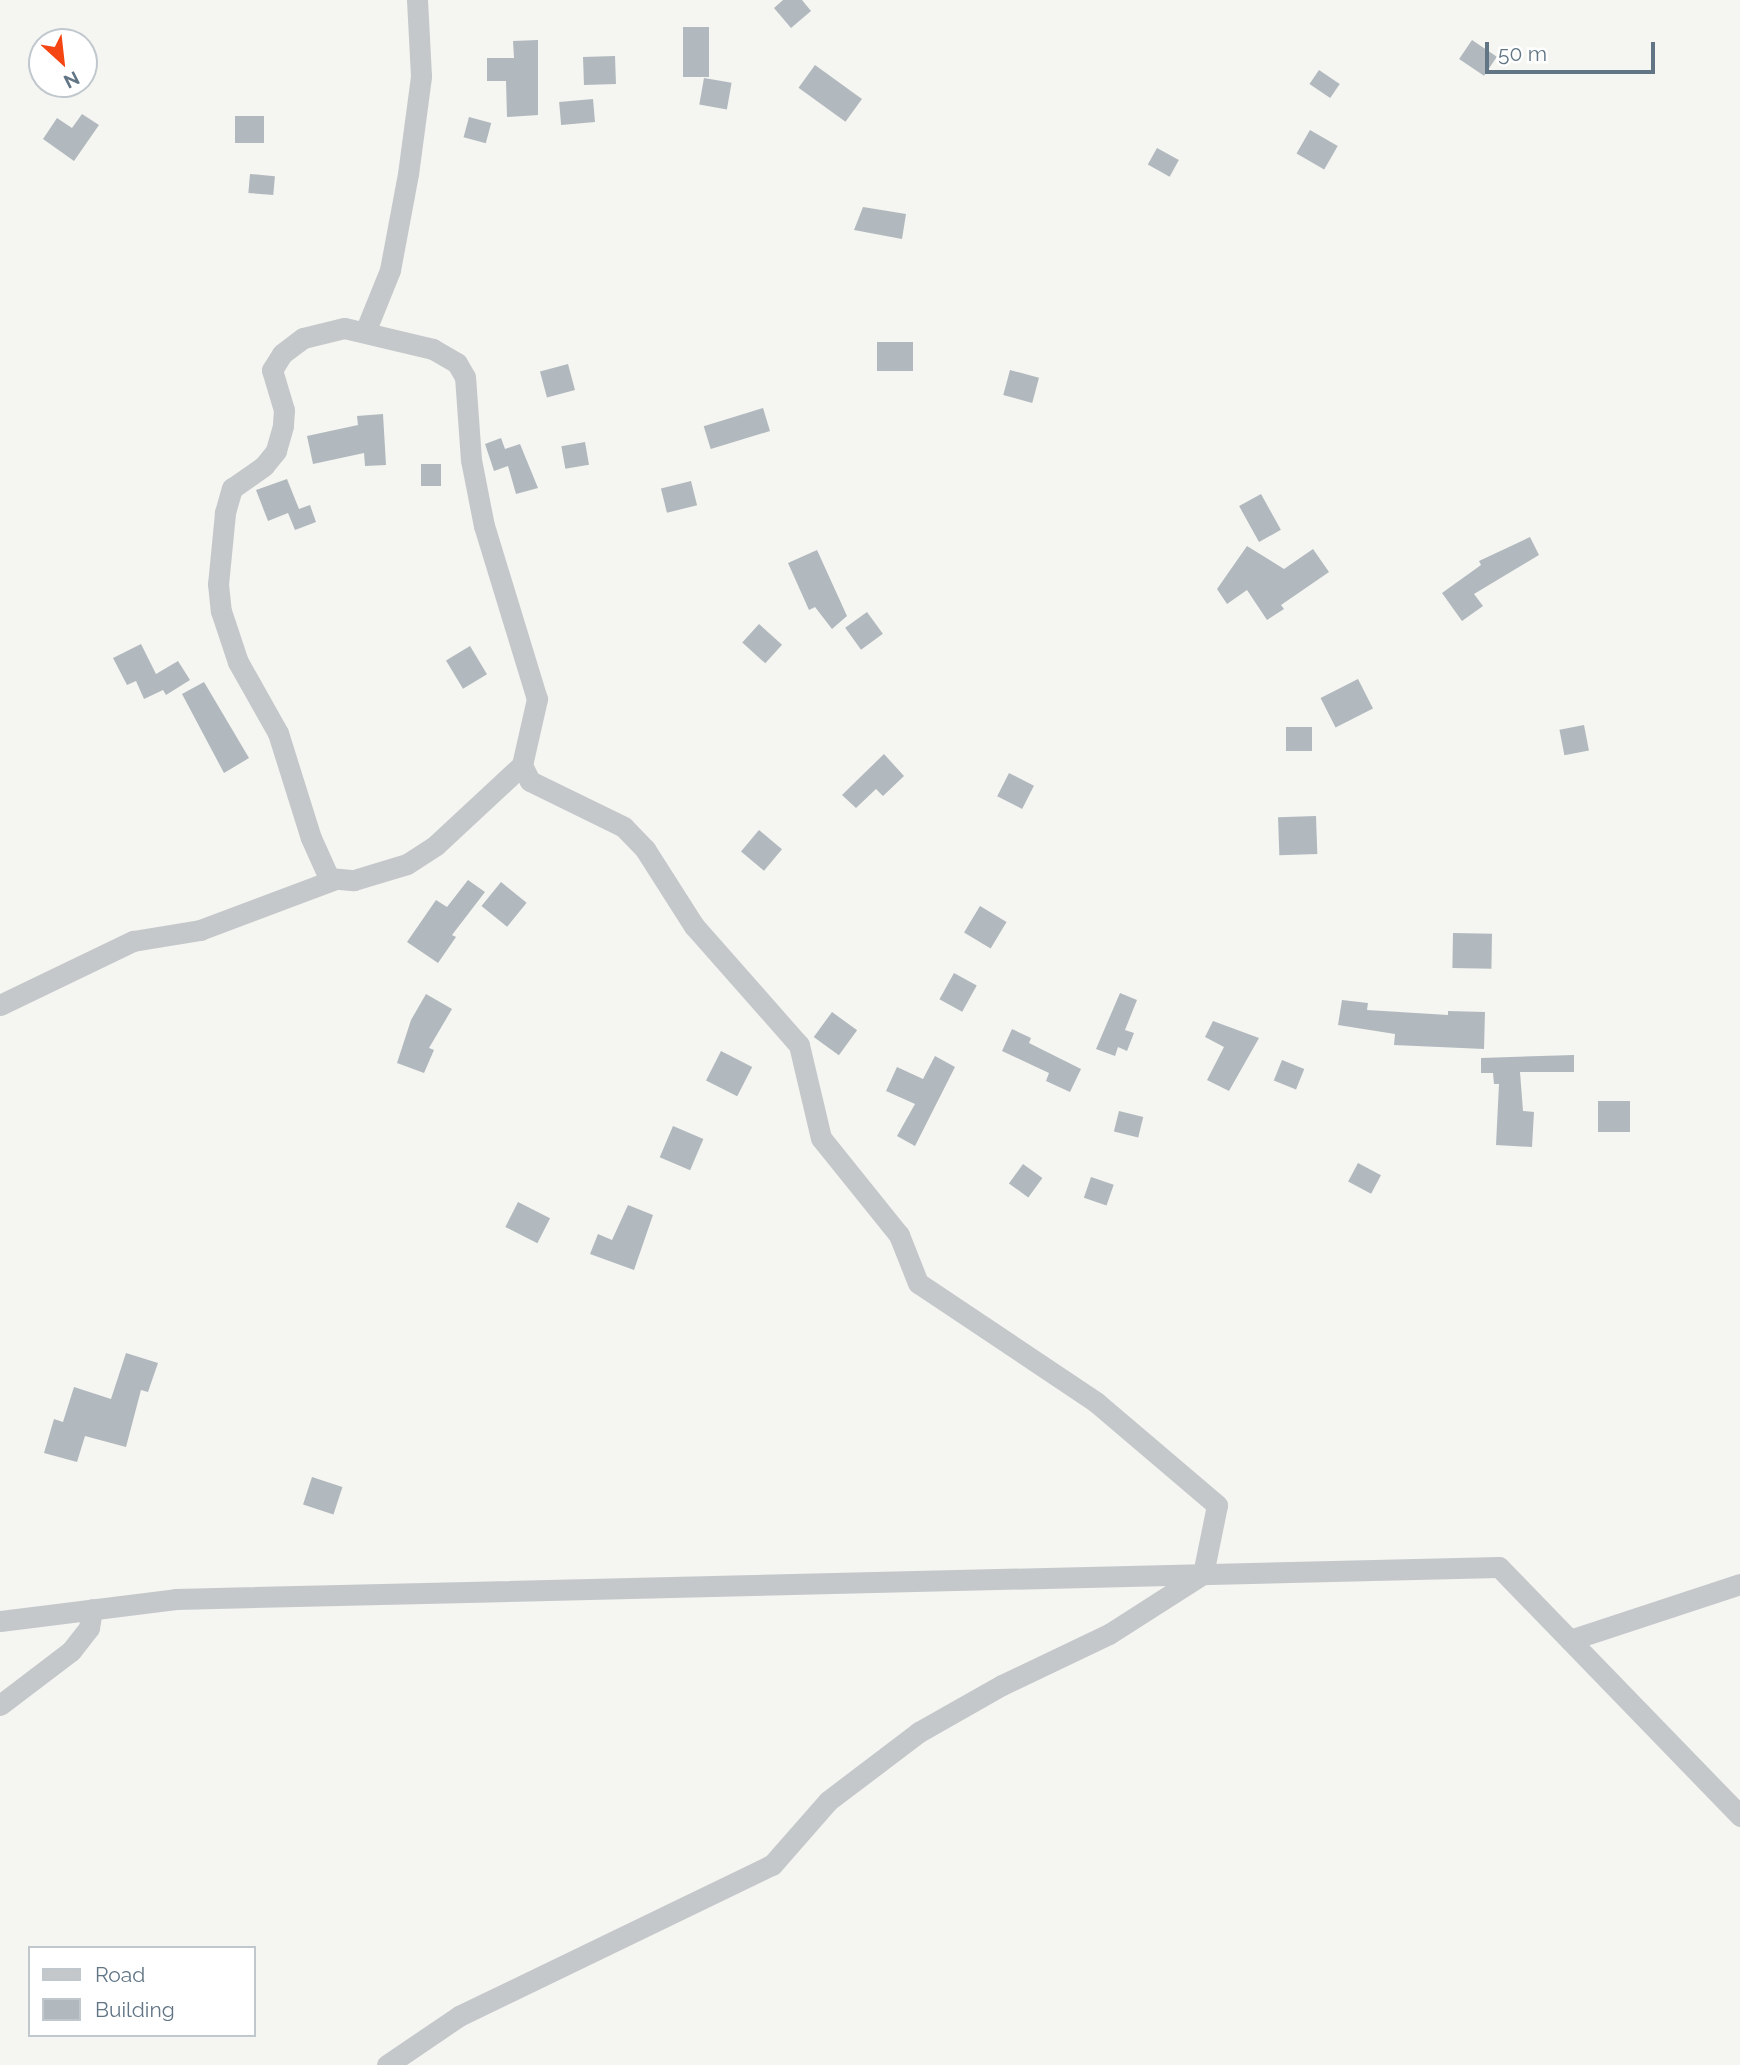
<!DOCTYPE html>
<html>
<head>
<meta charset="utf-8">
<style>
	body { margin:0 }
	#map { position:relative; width:1740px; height:2065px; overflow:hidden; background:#f5f5f1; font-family:Raleway,sans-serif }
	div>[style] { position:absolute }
	.building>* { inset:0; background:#b1b9be; transform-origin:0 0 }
	.street>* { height:21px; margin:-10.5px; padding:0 10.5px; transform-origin:10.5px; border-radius:10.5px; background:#c4c8cb }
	span { translate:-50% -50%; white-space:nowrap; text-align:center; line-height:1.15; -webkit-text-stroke:7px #fff; paint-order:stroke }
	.legend { position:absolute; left:28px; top:1946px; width:228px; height:91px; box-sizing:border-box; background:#fff; border:2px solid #c0c8ce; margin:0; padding:9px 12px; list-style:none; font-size:21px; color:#617585 }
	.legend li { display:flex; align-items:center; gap:14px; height:35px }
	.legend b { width:35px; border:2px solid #c0c8ce }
	.north { position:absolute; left:28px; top:28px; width:70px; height:70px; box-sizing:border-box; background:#fff; border:2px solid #c0c8ce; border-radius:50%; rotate:153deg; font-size:19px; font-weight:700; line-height:28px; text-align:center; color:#617585 }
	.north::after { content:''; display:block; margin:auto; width:24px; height:32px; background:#f54512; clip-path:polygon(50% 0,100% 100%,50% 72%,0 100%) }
	.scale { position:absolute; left:1485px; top:42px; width:170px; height:32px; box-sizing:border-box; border:4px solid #617585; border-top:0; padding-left:9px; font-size:21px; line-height:24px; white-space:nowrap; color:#617585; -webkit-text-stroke:5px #fff; paint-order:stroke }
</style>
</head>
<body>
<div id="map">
	<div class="building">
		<i style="clip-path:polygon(783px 0,802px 0,811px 11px,791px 28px,774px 8px)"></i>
		<i style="left:709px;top:27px;width:50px;height:26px;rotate:90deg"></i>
		<i style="clip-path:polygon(538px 40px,538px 115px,507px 117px,506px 81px,487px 81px,487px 58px,514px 58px,513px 41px)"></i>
		<i style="left:1472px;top:40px;width:30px;height:23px;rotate:34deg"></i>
		<i style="left:615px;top:56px;width:28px;height:32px;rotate:88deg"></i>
		<i style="left:815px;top:65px;width:58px;height:28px;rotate:36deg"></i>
		<i style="left:1319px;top:70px;width:25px;height:17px;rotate:34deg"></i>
		<i style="left:704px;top:78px;width:28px;height:27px;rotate:10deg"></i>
		<i style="left:593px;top:99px;width:23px;height:34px;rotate:85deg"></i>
		<i style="clip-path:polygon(82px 114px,99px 125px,74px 161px,43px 139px,57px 118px,72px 128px)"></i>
		<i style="left:235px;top:116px;width:29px;height:27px"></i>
		<i style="left:469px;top:117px;width:23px;height:21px;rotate:15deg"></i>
		<i style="left:1310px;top:130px;width:32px;height:27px;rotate:30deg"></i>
		<i style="left:1157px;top:148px;width:25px;height:19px;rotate:29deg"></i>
		<i style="left:250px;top:174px;width:25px;height:19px;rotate:5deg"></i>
		<i style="clip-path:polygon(863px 207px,906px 214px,902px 239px,854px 230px)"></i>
		<i style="left:877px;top:342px;width:36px;height:29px"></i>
		<i style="left:568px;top:364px;width:27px;height:29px;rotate:75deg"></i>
		<i style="left:1010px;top:370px;width:30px;height:26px;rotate:15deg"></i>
		<i style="left:763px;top:408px;width:24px;height:62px;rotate:73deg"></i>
		<i style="clip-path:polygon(383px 414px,386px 465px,365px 466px,364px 453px,313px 464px,307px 436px,358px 425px,357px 416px)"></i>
		<i style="clip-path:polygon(501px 438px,505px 449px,520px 444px,538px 488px,516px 494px,508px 466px,494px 471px,485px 444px)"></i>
		<i style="left:585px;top:442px;width:23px;height:24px;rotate:80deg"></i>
		<i style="left:421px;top:464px;width:20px;height:22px"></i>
		<i style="clip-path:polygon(287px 479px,299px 509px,310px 505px,316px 522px,295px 530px,288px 513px,268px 521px,256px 490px)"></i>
		<i style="left:691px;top:481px;width:25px;height:31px;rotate:76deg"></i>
		<i style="left:1261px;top:494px;width:41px;height:25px;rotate:61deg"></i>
		<i style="clip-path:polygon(1530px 537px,1539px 555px,1474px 594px,1483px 606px,1462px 621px,1442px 593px,1481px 565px,1479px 561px)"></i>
		<i style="clip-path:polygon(1247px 546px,1284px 569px,1313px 549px,1329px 572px,1281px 605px,1284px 609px,1267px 620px,1247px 590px,1227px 604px,1217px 589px)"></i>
		<i style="clip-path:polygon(817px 550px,847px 616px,832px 629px,815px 607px,809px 610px,788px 563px)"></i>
		<i style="left:867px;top:612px;width:27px;height:27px;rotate:54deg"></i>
		<i style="left:759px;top:624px;width:31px;height:25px;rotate:42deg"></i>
		<i style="clip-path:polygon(141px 644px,156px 674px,178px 661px,190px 680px,166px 695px,163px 690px,144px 699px,136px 681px,127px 685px,113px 658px)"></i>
		<i style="left:470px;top:646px;width:33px;height:28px;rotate:59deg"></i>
		<i style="left:1358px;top:679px;width:33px;height:42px;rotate:63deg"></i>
		<i style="clip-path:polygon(204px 682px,249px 758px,224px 773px,182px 694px)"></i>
		<i style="left:1584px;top:725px;width:26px;height:25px;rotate:79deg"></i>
		<i style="left:1286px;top:727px;width:26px;height:24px"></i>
		<i style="clip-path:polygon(884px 754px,904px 776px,883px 796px,876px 789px,856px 808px,842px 795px)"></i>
		<i style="left:1009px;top:773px;width:28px;height:26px;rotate:27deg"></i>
		<i style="left:1316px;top:816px;width:38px;height:38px;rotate:88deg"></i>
		<i style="left:759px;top:830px;width:30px;height:28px;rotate:40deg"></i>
		<i style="clip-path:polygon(468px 880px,485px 892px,452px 935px,456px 937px,438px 963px,407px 942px,436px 900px,447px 907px)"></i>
		<i style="left:501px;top:882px;width:33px;height:31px;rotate:39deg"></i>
		<i style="left:980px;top:906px;width:31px;height:31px;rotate:31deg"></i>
		<i style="left:1453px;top:933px;width:39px;height:35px;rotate:1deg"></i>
		<i style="left:954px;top:973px;width:26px;height:30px;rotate:29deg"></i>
		<i style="clip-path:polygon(1120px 993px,1137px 1000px,1125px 1030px,1134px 1033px,1127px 1051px,1118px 1047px,1115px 1056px,1096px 1049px)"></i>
		<i style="clip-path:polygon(426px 994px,452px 1009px,429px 1048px,434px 1050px,424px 1073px,397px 1063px,411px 1020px)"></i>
		<i style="clip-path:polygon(1342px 1000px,1368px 1003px,1367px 1010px,1448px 1015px,1448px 1011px,1485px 1012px,1484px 1049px,1394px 1045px,1395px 1034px,1338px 1025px)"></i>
		<i style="left:832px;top:1012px;width:31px;height:31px;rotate:36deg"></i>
		<i style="clip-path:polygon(1213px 1021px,1259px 1038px,1229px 1091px,1207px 1080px,1224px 1047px,1205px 1037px)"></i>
		<i style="clip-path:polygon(1012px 1029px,1031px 1038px,1029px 1043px,1081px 1069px,1070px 1092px,1046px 1081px,1049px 1073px,1002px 1051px)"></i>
		<i style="left:721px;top:1051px;width:35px;height:33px;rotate:27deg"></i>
		<i style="clip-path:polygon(1574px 1055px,1574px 1072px,1520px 1072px,1523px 1111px,1534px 1112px,1532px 1147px,1496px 1145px,1499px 1084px,1494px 1084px,1493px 1073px,1481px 1073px,1481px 1058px)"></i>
		<i style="clip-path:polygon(935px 1056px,955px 1067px,915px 1146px,897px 1136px,915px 1104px,886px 1091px,897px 1067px,923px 1079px)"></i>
		<i style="left:1282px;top:1060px;width:24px;height:22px;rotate:22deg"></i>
		<i style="left:1598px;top:1101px;width:32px;height:31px"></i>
		<i style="left:1119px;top:1111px;width:25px;height:21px;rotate:14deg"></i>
		<i style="left:673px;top:1126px;width:33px;height:34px;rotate:23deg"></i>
		<i style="left:1358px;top:1163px;width:26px;height:21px;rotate:28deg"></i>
		<i style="left:1023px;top:1164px;width:24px;height:24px;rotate:36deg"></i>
		<i style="left:1091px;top:1177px;width:24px;height:22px;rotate:19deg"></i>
		<i style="left:518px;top:1202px;width:36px;height:28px;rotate:27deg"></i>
		<i style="clip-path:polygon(628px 1205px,653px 1215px,634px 1270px,590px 1254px,598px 1234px,612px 1240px)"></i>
		<i style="clip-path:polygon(126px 1353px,158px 1363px,148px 1392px,141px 1390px,126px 1447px,85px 1436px,77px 1462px,44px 1453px,54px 1419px,63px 1422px,74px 1387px,111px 1399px)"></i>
		<i style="left:312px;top:1477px;width:32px;height:29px;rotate:18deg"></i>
	</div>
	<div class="street">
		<i style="left:365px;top:332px;width:67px;rotate:-68deg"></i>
		<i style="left:390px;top:270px;width:98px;rotate:-79.4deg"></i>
		<i style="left:408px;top:174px;width:99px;rotate:-82.4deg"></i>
		<i style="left:421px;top:76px;width:76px;rotate:-93deg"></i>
		<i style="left:0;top:1005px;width:148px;rotate:-25.7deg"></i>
		<i style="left:133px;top:941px;width:68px;rotate:-9.3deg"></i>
		<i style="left:200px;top:930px;width:145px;rotate:-20.6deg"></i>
		<i style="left:0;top:1621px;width:177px;rotate:-7.1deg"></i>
		<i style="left:176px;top:1599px;width:1323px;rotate:-1.39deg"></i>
		<i style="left:1499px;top:1567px;width:347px;rotate:45.9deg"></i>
		<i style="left:1570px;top:1640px;width:179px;rotate:-18.2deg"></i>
		<i style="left:0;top:1705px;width:89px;rotate:-37.3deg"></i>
		<i style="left:71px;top:1651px;width:29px;rotate:-52deg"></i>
		<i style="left:89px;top:1628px;width:19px;rotate:-81deg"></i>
		<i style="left:387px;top:2065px;width:87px;rotate:-34.2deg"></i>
		<i style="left:459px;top:2016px;width:348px;rotate:-25.8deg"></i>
		<i style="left:772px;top:1865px;width:85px;rotate:-48.8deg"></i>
		<i style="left:828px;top:1801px;width:114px;rotate:-37.2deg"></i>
		<i style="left:919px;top:1732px;width:95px;rotate:-29.5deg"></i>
		<i style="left:1002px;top:1685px;width:119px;rotate:-25.5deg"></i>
		<i style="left:1109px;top:1634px;width:112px;rotate:-32.6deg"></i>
		<i style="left:1203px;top:1574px;width:70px;rotate:-78.5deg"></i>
		<i style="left:1217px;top:1505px;width:159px;rotate:-139.6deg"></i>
		<i style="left:1096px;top:1402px;width:214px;rotate:-146.2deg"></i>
		<i style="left:918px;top:1283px;width:52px;rotate:-111.6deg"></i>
		<i style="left:899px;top:1235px;width:124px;rotate:-128.8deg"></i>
		<i style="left:821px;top:1138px;width:96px;rotate:-103.3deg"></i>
		<i style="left:799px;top:1045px;width:159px;rotate:-131.4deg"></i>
		<i style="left:694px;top:926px;width:91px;rotate:-122.5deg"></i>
		<i style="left:645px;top:849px;width:30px;rotate:-134deg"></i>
		<i style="left:624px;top:827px;width:105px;rotate:-153.9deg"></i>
		<i style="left:530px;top:781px;width:18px;rotate:-117deg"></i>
		<i style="left:522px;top:765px;width:68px;rotate:-77.2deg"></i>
		<i style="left:537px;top:699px;width:181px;rotate:-107deg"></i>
		<i style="left:484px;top:526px;width:67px;rotate:-101.1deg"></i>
		<i style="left:471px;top:460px;width:83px;rotate:-94.1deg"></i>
		<i style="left:465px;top:377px;width:16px;rotate:-120deg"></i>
		<i style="left:457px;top:363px;width:28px;rotate:-150deg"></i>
		<i style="left:433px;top:349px;width:91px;rotate:-166.7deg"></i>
		<i style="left:344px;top:328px;width:42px;rotate:166.3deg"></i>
		<i style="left:303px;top:338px;width:26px;rotate:143deg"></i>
		<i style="left:282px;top:354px;width:19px;rotate:122deg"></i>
		<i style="left:272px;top:370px;width:42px;rotate:73.3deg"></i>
		<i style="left:284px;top:410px;width:16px;rotate:94deg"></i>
		<i style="left:283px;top:426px;width:26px;rotate:106deg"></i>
		<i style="left:276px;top:451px;width:19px;rotate:129deg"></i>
		<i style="left:264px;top:466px;width:39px;rotate:145deg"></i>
		<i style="left:232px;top:488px;width:26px;rotate:106deg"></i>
		<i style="left:225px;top:513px;width:71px;rotate:95.6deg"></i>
		<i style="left:218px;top:584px;width:27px;rotate:84deg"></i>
		<i style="left:221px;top:611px;width:54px;rotate:71.6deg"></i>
		<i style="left:238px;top:662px;width:81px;rotate:60.6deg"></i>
		<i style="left:278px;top:733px;width:110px;rotate:72.6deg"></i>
		<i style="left:311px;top:838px;width:44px;rotate:65.8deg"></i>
		<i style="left:329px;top:878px;width:25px;rotate:5deg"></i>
		<i style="left:354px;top:880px;width:55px;rotate:-16.8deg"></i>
		<i style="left:407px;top:864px;width:35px;rotate:-33deg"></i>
		<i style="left:436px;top:845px;width:117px;rotate:-42.9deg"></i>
	</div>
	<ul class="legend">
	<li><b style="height:9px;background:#c4c8cb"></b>Road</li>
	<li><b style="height:19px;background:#b1b9be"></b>Building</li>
	</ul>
	<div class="north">N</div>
	<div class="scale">50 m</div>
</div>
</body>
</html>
